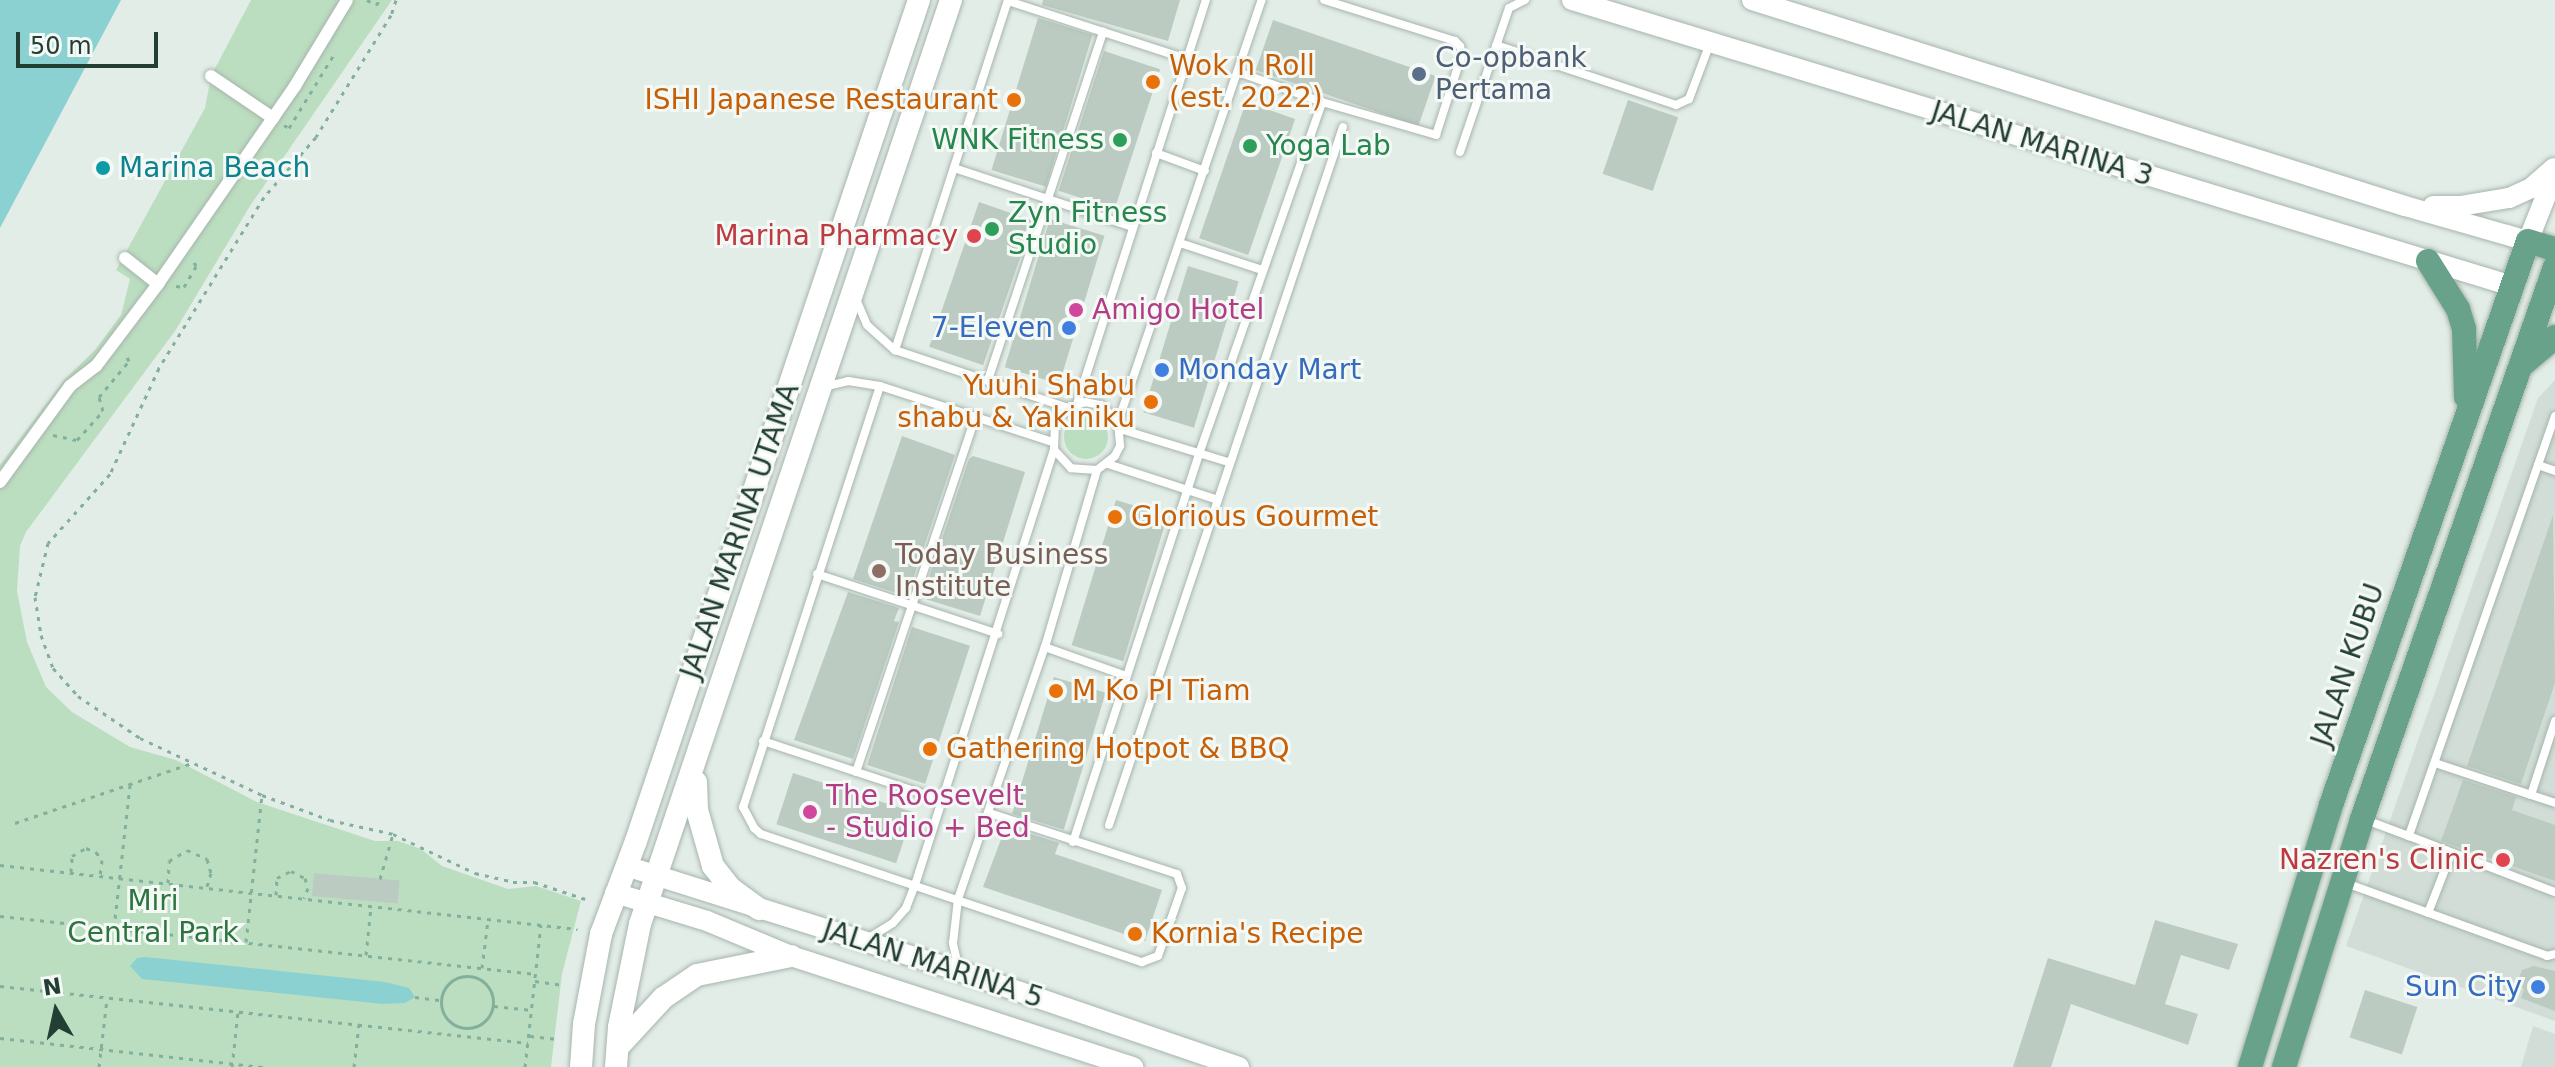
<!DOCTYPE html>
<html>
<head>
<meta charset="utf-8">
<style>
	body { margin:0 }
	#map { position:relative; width:2555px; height:1067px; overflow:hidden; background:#e3ede7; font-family:"DejaVu Sans",sans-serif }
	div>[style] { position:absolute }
	.built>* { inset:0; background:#d1ddd6 }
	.green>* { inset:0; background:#bcdec0 }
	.round { border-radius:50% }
	.water>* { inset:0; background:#8bd1d2 }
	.building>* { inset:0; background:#bbcbc2; transform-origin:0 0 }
	.path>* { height:3px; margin-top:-1.5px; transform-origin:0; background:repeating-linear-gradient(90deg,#83b09c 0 4px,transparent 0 10px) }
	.path>.ring { margin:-1.5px; padding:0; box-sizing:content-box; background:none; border:3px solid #83b09c; border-radius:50% }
	.roads { filter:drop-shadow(0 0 2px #a6b5ad) drop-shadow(0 0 2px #a6b5ad) }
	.service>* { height:8px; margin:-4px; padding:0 4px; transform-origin:4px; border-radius:4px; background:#fff }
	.pedestrian>* { height:12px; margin:-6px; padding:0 6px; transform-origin:6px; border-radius:6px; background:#fff }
	.tertiary>* { height:20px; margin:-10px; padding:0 10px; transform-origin:10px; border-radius:10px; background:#fff }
	.secondary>* { height:22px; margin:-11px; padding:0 11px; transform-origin:11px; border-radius:11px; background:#fff }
	.primary>* { height:24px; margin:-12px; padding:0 12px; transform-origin:12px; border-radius:12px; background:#68a28b }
	.dots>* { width:22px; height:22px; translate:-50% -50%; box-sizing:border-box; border:4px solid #f4f9f6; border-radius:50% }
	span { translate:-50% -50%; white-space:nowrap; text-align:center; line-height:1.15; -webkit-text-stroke:6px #f4f9f6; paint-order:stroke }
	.service-label { font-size:28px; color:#4e5e75 }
	.left { translate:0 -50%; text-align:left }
	.food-label { font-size:28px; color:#c56008 }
	.right { translate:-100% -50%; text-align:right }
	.leisure-label { font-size:28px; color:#27864d }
	.street-label { font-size:28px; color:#233e33 }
	.culture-label { font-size:28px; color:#0d838f }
	.health-label { font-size:28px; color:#be3a42 }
	.hotel-label { font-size:28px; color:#b23c85 }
	.shop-label { font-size:28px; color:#366cbe }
	.education-label { font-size:28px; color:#785e54 }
	.park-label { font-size:28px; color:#2d753e }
	.north { position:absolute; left:16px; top:971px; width:80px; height:80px; -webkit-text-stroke:6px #f4f9f6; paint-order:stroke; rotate:351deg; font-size:22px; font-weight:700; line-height:32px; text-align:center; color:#233e33 }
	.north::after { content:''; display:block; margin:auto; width:28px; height:36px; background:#233e33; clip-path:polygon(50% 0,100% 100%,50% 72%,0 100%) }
	.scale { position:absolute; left:16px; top:32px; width:142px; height:36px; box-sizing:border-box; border:4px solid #233e33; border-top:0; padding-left:10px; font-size:24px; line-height:28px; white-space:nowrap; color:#233e33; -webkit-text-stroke:6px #f4f9f6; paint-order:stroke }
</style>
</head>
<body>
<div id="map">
	<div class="built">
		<i style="clip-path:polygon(2555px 380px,2555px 1021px,2346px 946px,2538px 398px)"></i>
		<i style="clip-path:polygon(2533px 1026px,2555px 1034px,2555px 1067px,2521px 1067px)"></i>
	</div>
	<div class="green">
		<i style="clip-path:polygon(251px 0,392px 0,250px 206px,175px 331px,26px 532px,20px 546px,17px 591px,27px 642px,46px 687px,72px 712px,130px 747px,176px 760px,257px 802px,375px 841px,398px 841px,421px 849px,442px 866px,508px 889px,536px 886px,581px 901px,562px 974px,551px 1067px,0 1067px,0 465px,64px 380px,96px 349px,121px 315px,130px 279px,116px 270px,205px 108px,211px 76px)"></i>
		<i class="round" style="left:1064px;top:415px;width:44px;height:44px"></i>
	</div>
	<div class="water">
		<i style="clip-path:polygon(0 0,121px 0,0 228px)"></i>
		<i style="clip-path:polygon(145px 957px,385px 982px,409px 988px,415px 997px,405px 1003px,383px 1004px,142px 979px,130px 966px,137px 958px)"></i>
	</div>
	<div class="building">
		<i style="clip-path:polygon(1043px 0,1180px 0,1168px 41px,1042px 5px)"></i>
		<i style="left:1038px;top:18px;width:57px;height:159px;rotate:17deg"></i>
		<i style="left:1273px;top:20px;width:172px;height:53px;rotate:19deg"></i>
		<i style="left:1104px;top:51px;width:59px;height:147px;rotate:18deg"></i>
		<i style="left:1628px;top:100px;width:53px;height:78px;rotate:19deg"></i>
		<i style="left:1246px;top:102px;width:52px;height:144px;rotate:19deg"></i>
		<i style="left:979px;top:202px;width:57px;height:153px;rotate:19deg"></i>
		<i style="left:1050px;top:219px;width:57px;height:155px;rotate:17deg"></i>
		<i style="left:1188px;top:266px;width:53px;height:153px;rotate:17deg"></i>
		<i style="clip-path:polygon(902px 436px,955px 455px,908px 594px,903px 595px,853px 579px)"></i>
		<i style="clip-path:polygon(973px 456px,1025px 472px,980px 616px,922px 598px,969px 459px)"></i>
		<i style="left:1116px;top:500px;width:54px;height:152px;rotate:17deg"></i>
		<i style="clip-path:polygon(2553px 515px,2555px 683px,2521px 784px,2467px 766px)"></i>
		<i style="clip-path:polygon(848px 592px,899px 608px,894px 621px,899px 622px,853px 759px,794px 740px)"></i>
		<i style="left:912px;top:627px;width:61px;height:145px;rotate:18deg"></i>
		<i style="left:1054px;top:677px;width:54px;height:143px;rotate:17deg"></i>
		<i style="left:793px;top:773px;width:126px;height:54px;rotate:18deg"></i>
		<i style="clip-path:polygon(2463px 780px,2516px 797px,2512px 810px,2555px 825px,2555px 881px,2441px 841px)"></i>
		<i style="clip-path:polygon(1006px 826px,1059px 843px,1055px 854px,1162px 890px,1145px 941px,983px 887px)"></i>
		<i style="left:314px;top:873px;width:86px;height:23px;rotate:5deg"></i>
		<i style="clip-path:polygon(2155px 920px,2238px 944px,2229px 970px,2181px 955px,2165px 1004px,2198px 1014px,2188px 1045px,2071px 1004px,2051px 1067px,2013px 1067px,2048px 958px,2135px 985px)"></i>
		<i style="clip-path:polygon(2534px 966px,2555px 971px,2555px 1011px,2521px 998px,2524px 989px,2517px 984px,2522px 970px)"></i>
		<i style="left:2365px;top:990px;width:55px;height:50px;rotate:18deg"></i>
	</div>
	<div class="path">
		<i style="left:367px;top:0;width:10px;rotate:29deg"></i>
		<i style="left:376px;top:5px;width:6px;rotate:-51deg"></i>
		<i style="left:396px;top:0;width:16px;rotate:108deg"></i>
		<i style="left:391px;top:15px;width:143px;rotate:121.6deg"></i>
		<i style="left:316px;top:137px;width:79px;rotate:130.9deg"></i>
		<i style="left:264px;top:197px;width:201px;rotate:121.6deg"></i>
		<i style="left:159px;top:368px;width:117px;rotate:114.8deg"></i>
		<i style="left:110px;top:474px;width:93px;rotate:131.9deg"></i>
		<i style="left:48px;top:543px;width:56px;rotate:103.5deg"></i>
		<i style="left:35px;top:597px;width:38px;rotate:81deg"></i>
		<i style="left:41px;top:635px;width:35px;rotate:70deg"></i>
		<i style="left:53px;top:668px;width:38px;rotate:48deg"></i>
		<i style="left:78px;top:696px;width:75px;rotate:34.1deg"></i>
		<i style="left:140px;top:738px;width:135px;rotate:25deg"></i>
		<i style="left:262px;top:795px;width:72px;rotate:20.2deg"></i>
		<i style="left:330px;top:820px;width:65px;rotate:12.5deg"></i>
		<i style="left:393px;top:834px;width:91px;rotate:25.4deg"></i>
		<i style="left:475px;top:873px;width:39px;rotate:13deg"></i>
		<i style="left:513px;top:882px;width:21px"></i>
		<i style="left:534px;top:882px;width:54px;rotate:18.4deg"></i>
		<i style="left:284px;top:125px;width:6px;rotate:31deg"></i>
		<i style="left:289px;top:128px;width:90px;rotate:-58.6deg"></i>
		<i style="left:176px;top:286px;width:8px;rotate:7deg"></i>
		<i style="left:184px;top:287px;width:24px;rotate:-60deg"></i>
		<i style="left:196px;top:266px;width:4px;rotate:-117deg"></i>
		<i style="left:53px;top:435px;width:25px;rotate:12deg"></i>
		<i style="left:77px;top:440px;width:39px;rotate:-48deg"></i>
		<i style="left:103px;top:411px;width:15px;rotate:-106deg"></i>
		<i style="left:99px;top:397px;width:47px;rotate:-50.2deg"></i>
		<i style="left:129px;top:361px;width:7px;rotate:-117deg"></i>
		<i style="left:15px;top:823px;width:190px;rotate:-18.7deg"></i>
		<i style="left:0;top:865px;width:581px;rotate:6.33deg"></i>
		<i style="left:71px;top:872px;width:16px;rotate:-86deg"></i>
		<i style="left:72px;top:856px;width:16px;rotate:-30deg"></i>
		<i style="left:86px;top:848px;width:11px;rotate:22deg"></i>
		<i style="left:96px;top:852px;width:10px;rotate:53deg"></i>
		<i style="left:102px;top:860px;width:16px;rotate:97deg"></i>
		<i style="left:380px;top:879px;width:47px;rotate:-73.9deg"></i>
		<i style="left:168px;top:883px;width:22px;rotate:-87deg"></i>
		<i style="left:169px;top:861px;width:21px;rotate:-31deg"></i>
		<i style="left:187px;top:850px;width:22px;rotate:24deg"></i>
		<i style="left:207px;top:859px;width:15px;rotate:74deg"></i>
		<i style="left:211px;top:873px;width:14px;rotate:107deg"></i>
		<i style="left:276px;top:895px;width:17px;rotate:-87deg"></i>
		<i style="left:277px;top:878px;width:16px;rotate:-27deg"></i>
		<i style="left:291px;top:871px;width:16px;rotate:27deg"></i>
		<i style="left:305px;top:878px;width:10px;rotate:73deg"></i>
		<i style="left:308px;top:888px;width:11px;rotate:112deg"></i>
		<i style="left:0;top:916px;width:539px;rotate:6.18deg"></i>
		<i style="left:114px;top:928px;width:144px;rotate:-83.6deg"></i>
		<i style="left:246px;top:942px;width:148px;rotate:-83.8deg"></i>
		<i style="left:366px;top:955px;width:48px;rotate:-84.1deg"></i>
		<i style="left:482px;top:968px;width:48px;rotate:-82.9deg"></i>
		<i class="ring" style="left:441px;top:976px;width:49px;height:49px"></i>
		<i style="left:535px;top:981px;width:30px;rotate:8deg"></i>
		<i style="left:0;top:986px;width:531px;rotate:6.16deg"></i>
		<i style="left:415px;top:997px;width:26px;rotate:7deg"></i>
		<i style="left:494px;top:1006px;width:38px;rotate:6deg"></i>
		<i style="left:530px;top:1036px;width:28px;rotate:6deg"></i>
		<i style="left:0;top:1038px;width:266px;rotate:6.3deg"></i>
		<i style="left:99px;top:1067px;width:68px;rotate:-83.3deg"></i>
		<i style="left:232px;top:1067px;width:55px;rotate:-83.8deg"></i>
		<i style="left:354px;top:1067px;width:43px;rotate:-83.4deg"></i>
		<i style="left:525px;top:1067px;width:143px;rotate:-83.6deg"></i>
	</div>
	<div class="roads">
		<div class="service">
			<i style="left:1008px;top:1px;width:188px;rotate:18deg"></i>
			<i style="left:1496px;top:45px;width:190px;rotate:18.4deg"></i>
			<i style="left:1676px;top:105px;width:14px;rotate:-25deg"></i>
			<i style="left:1689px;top:99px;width:60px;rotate:-69.4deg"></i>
			<i style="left:1238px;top:72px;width:89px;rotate:19.7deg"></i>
			<i style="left:1322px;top:102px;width:119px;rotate:16.1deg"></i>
			<i style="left:1436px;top:135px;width:85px;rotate:-72.2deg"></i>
			<i style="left:1462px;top:54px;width:8px;rotate:-104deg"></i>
			<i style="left:1460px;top:46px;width:7px;rotate:-135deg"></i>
			<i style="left:1455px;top:41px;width:137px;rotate:-162.6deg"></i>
			<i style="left:1460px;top:152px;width:152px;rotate:-71.2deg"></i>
			<i style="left:1509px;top:8px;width:18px;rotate:-27deg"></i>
			<i style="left:1156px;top:153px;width:52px;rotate:20.2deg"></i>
			<i style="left:954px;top:168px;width:188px;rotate:18.3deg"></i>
			<i style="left:1180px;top:243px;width:86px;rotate:18.2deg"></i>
			<i style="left:856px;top:299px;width:28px;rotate:67deg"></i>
			<i style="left:867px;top:325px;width:38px;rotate:42deg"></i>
			<i style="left:895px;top:350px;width:182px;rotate:18.5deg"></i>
			<i style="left:895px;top:350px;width:368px;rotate:-72.1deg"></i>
			<i style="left:988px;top:380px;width:367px;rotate:-71.7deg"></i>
			<i style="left:880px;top:386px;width:443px;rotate:108deg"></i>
			<i style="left:743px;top:807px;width:24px;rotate:62deg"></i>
			<i style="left:754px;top:828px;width:9px;rotate:41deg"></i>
			<i style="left:761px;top:834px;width:402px;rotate:18.6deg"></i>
			<i style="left:1142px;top:962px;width:17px;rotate:-21deg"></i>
			<i style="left:1158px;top:956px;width:72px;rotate:-70.6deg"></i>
			<i style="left:1182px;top:888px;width:15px;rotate:-110deg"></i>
			<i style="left:1177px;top:874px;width:198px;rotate:-162deg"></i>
			<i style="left:823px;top:387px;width:26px;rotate:-13deg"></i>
			<i style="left:848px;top:381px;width:32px;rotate:9deg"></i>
			<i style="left:880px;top:386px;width:181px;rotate:18deg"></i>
			<i style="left:1077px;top:404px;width:424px;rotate:-72.3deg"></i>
			<i style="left:2555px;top:416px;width:445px;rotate:109.2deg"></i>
			<i style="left:2409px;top:836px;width:156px;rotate:21deg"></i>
			<i style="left:1118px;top:422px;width:446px;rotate:-71.2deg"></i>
			<i style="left:1120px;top:429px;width:113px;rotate:17deg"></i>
			<i style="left:1108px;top:464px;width:113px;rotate:18.1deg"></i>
			<i style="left:2538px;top:465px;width:18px;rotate:19deg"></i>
			<i style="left:817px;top:574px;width:191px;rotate:18.3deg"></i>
			<i style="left:1045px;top:647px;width:86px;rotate:19.7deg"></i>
			<i style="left:763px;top:741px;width:188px;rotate:18.3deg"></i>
			<i style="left:2435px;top:763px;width:101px;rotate:18.4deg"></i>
			<i style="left:2531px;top:795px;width:78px;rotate:-72deg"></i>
			<i style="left:856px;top:772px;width:373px;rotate:-71.4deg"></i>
			<i style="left:2531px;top:795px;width:25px;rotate:18deg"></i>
			<i style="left:2363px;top:819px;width:49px;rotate:20.3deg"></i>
			<i style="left:1109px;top:825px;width:736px;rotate:-71.47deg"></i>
			<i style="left:1073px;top:842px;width:408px;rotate:-72deg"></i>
			<i style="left:1199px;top:454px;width:373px;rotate:-70.7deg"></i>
			<i style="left:2343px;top:882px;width:217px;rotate:19.9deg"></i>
			<i style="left:2547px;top:956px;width:8px;rotate:-14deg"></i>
			<i style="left:2428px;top:913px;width:63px;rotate:-68.7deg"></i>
			<i style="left:869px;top:938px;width:28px;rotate:-32deg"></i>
			<i style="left:893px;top:923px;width:20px;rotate:-49deg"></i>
			<i style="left:906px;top:908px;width:25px;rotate:-69deg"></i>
			<i style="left:915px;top:885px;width:457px;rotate:-72.3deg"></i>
			<i style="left:1054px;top:450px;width:27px;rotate:-88deg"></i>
			<i style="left:1055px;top:423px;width:20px;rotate:-49deg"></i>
			<i style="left:1068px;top:408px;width:18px;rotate:-19deg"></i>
			<i style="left:1085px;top:402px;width:16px;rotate:11deg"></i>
			<i style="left:1101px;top:405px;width:24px;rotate:45deg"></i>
			<i style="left:1118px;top:422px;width:24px;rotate:85deg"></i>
			<i style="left:1120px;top:446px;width:11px;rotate:117deg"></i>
			<i style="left:1115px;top:456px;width:23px;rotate:142deg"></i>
			<i style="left:1097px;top:470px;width:26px;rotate:-176deg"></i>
			<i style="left:1071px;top:468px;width:25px;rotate:-133deg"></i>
			<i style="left:959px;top:970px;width:28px;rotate:-103deg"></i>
			<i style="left:953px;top:943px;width:44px;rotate:-83.5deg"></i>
			<i style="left:958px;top:899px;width:267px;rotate:-71deg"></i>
			<i style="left:1045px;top:647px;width:184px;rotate:-73.6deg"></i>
		</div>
		<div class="pedestrian">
			<i style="left:211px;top:76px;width:75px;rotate:34.1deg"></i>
			<i style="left:125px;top:258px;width:42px;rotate:38.2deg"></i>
			<i style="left:0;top:482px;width:119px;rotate:-53.9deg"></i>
			<i style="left:70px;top:386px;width:33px;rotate:-38deg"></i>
			<i style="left:96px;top:366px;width:103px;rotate:-52.9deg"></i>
			<i style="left:158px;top:284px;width:241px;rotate:-55.3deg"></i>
			<i style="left:295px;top:86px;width:100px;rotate:-58.8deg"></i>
		</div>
		<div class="tertiary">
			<i style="left:1572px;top:0;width:983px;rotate:16.92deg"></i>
			<i style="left:1752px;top:0;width:685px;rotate:17.51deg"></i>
			<i style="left:2405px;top:206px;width:128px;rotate:15.9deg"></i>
			<i style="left:2528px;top:241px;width:73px;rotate:-68.3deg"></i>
			<i style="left:2433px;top:206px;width:27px"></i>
			<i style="left:2460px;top:206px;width:50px;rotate:-9.3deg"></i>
			<i style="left:2509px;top:198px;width:24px;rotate:-24deg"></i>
			<i style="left:2531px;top:188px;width:30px;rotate:-41deg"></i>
			<i style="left:626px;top:866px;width:349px;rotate:17.5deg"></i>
			<i style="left:959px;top:971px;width:296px;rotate:18.9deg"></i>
			<i style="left:615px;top:893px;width:96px;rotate:16.9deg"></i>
			<i style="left:707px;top:921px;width:91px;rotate:22.6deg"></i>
			<i style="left:791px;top:956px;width:360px;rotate:18deg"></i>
		</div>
		<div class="secondary">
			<i style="left:696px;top:782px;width:28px;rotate:88deg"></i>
			<i style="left:697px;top:810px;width:58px;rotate:74.1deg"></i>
			<i style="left:713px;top:866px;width:28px;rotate:52deg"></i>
			<i style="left:730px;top:888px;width:36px;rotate:36deg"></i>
			<i style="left:618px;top:1047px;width:67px;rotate:-47.4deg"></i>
			<i style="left:663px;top:998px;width:41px;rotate:-34.1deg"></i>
			<i style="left:697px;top:975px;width:96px;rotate:-11.4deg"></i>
			<i style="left:581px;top:1067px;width:43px;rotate:-86deg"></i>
			<i style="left:584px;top:1024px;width:92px;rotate:-79.3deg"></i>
			<i style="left:601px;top:934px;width:99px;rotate:-69.4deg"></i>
			<i style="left:636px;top:841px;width:887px;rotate:-71.4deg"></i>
			<i style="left:616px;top:1067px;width:40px;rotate:-85.7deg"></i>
			<i style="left:619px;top:1027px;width:105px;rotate:-78.5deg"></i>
			<i style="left:640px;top:924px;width:975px;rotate:-71.4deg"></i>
		</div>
		<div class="primary">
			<i style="left:2428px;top:261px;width:57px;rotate:58deg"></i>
			<i style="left:2458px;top:309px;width:21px;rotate:73deg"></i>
			<i style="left:2464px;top:329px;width:68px;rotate:88.3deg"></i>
			<i style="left:2523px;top:364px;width:42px;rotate:-40.2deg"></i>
			<i style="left:2250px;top:1067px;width:274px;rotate:-72.8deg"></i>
			<i style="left:2331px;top:805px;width:597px;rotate:-70.75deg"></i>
			<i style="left:2528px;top:241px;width:28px;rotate:17deg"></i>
			<i style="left:2284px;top:1067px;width:260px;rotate:-72.5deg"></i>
			<i style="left:2362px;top:819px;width:585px;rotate:-70.73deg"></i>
		</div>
	</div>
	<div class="dots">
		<i style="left:1419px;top:74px;background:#5c6f8a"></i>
		<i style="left:1153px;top:82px;background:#e8710a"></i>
		<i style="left:1014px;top:100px;background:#e8710a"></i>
		<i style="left:1120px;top:140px;background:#2e9e5b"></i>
		<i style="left:1250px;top:146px;background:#2e9e5b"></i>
		<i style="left:103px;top:168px;background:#0f9aa8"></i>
		<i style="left:992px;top:229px;background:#2e9e5b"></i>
		<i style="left:974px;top:236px;background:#e0444e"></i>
		<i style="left:1076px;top:310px;background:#d1479c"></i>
		<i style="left:1069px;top:328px;background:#3f7fe0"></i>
		<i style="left:1162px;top:370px;background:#3f7fe0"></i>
		<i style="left:1151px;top:402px;background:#e8710a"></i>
		<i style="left:1115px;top:517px;background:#e8710a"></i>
		<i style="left:879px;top:571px;background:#8d6e63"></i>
		<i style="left:1056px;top:691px;background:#e8710a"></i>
		<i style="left:930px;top:749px;background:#e8710a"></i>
		<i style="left:810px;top:812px;background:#d1479c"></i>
		<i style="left:2503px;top:860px;background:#e0444e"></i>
		<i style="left:1135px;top:934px;background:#e8710a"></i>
		<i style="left:2538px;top:987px;background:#3f7fe0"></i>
	</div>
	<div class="service-label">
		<span class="left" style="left:1435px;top:74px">Co-opbank<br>Pertama</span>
	</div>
	<div class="food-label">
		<span class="left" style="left:1169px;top:82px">Wok n Roll<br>(est. 2022)</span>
		<span class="right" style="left:998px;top:100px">ISHI Japanese Restaurant</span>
		<span class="right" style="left:1135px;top:402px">Yuuhi Shabu<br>shabu &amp; Yakiniku</span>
		<span class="left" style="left:1131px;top:517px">Glorious Gourmet</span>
		<span class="left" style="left:1072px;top:691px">M Ko PI Tiam</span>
		<span class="left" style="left:946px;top:749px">Gathering Hotpot &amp; BBQ</span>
		<span class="left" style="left:1151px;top:934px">Kornia's Recipe</span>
	</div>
	<div class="leisure-label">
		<span class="right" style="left:1104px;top:140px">WNK Fitness</span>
		<span class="left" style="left:1266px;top:146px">Yoga Lab</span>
		<span class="left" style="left:1008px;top:229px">Zyn Fitness<br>Studio</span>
	</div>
	<div class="street-label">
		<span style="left:2042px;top:144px;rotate:17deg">JALAN MARINA 3</span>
		<span style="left:740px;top:531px;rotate:-71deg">JALAN MARINA UTAMA</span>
		<span style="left:2348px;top:665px;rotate:-71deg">JALAN KUBU</span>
		<span style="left:933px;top:964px;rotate:18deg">JALAN MARINA 5</span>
	</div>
	<div class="culture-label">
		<span class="left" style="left:119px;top:168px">Marina Beach</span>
	</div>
	<div class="health-label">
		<span class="right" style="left:958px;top:236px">Marina Pharmacy</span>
		<span class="right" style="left:2485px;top:860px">Nazren's Clinic</span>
	</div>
	<div class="hotel-label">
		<span class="left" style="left:1092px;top:310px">Amigo Hotel</span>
		<span class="left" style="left:826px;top:812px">The Roosevelt<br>- Studio + Bed</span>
	</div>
	<div class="shop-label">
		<span class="right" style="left:1053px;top:328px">7-Eleven</span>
		<span class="left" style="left:1178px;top:370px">Monday Mart</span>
		<span class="right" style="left:2522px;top:987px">Sun City</span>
	</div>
	<div class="education-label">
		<span class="left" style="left:895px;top:571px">Today Business<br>Institute</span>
	</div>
	<div class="park-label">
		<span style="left:153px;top:917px">Miri<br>Central Park</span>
	</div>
	<div class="north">N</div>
	<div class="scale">50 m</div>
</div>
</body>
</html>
